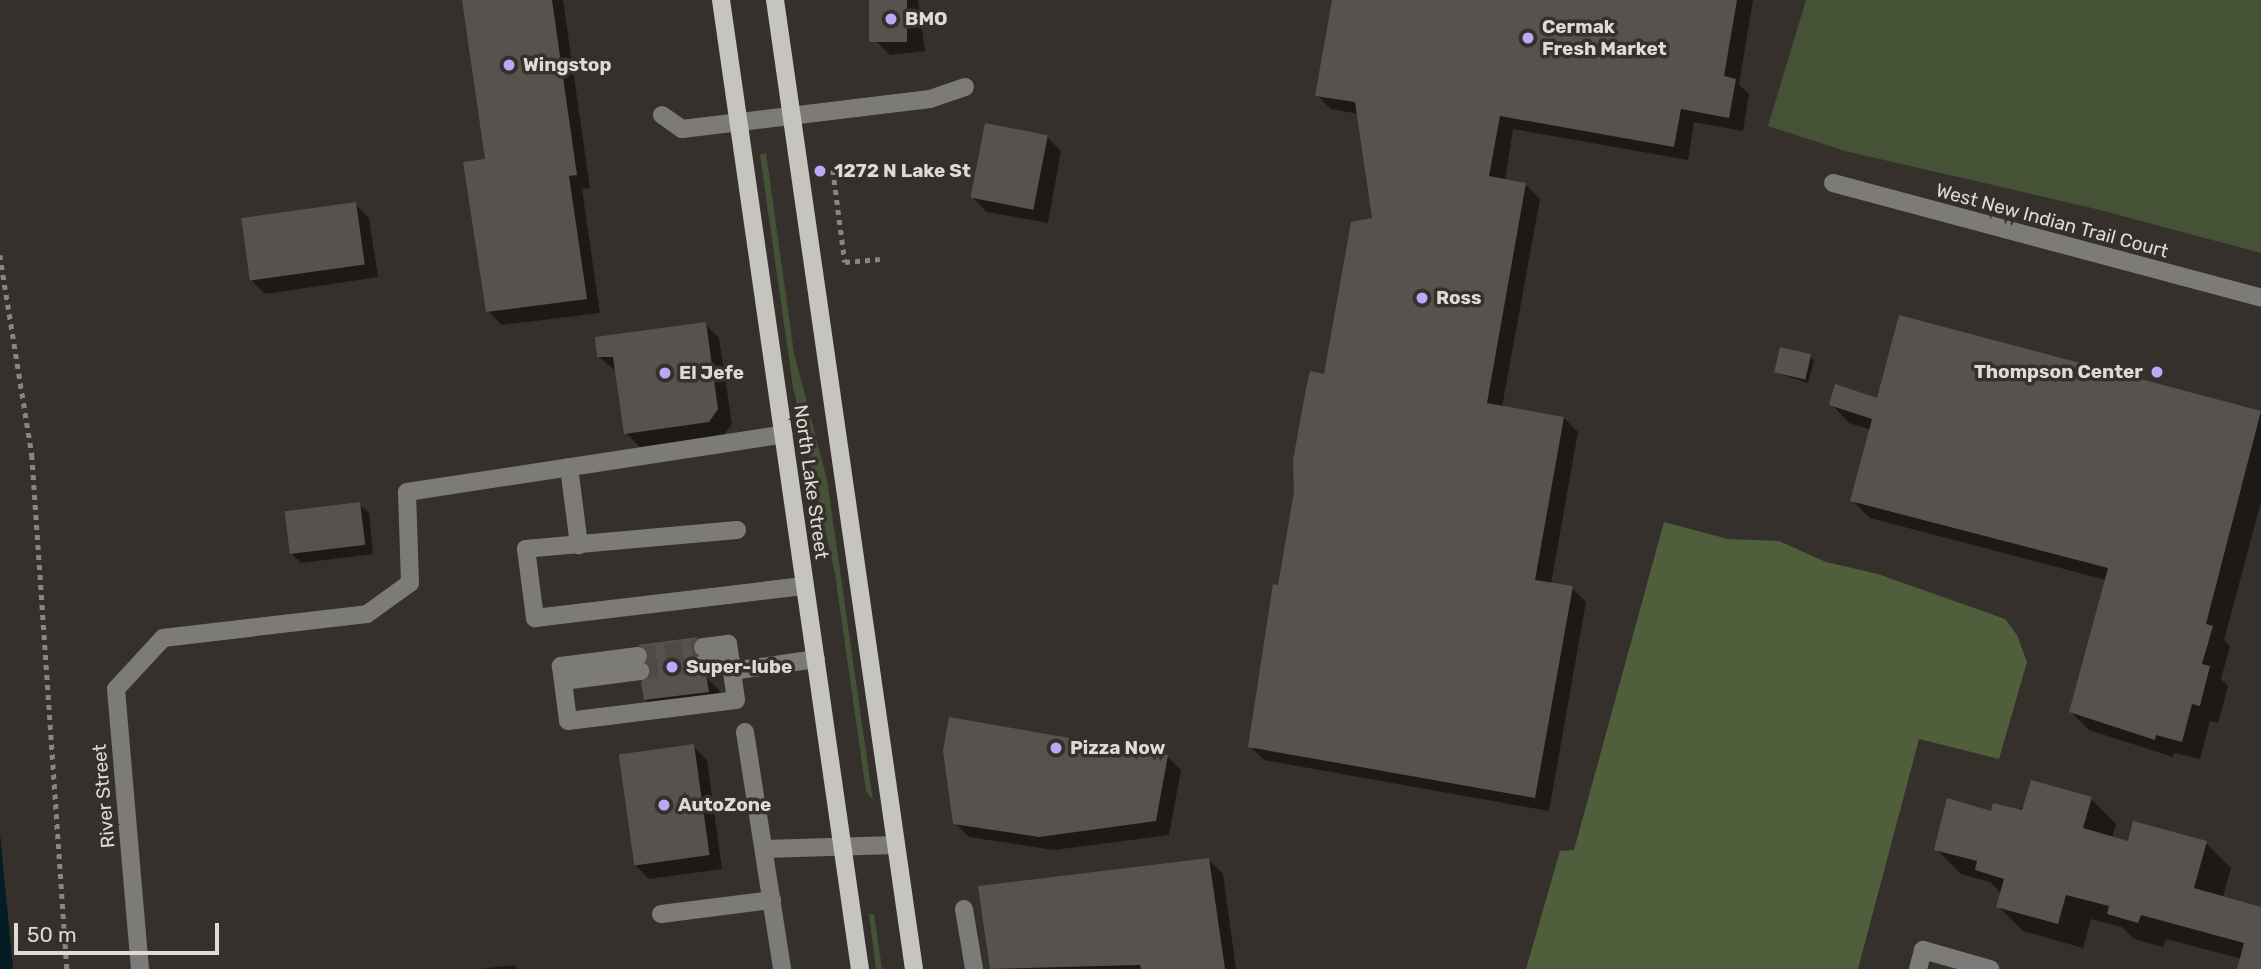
<!DOCTYPE html>
<html>
<head>
<meta charset="utf-8">
<style>
	body { margin:0 }
	#map { position:relative; width:2261px; height:969px; overflow:hidden; background:#35302c; font-family:Rubik,sans-serif }
	div>[style] { position:absolute }
	.green>* { inset:0; background:#465236 }
	.forest>* { inset:0; background:#4f5e3b }
	.water>* { inset:0; background:#041c24 }
	.shadow>* { inset:0; background:#0007 }
	.building>* { inset:0; background:#58524e; transform-origin:0 0 }
	.minor-tunnel>* { height:18px; margin-top:-9px; transform-origin:0; background:repeating-linear-gradient(90deg,#4e4a46 0 18px,transparent 0 27px) }
	.path>* { height:4.5px; margin-top:-2.25px; transform-origin:0; background:repeating-linear-gradient(90deg,#898582 0 5px,transparent 0 10px) }
	.minor>* { height:18px; margin:-9px; padding:0 9px; transform-origin:9px; border-radius:9px; background:#7c7b78 }
	.major>* { height:18px; margin:-9px; padding:0 9px; transform-origin:9px; border-radius:9px; background:#c6c4be }
	.dots>* { width:19px; height:19px; translate:-50% -50%; box-sizing:border-box; border:4px solid #35302c; border-radius:50% }
	span { translate:-50% -50%; white-space:nowrap; text-align:center; line-height:1.15; -webkit-text-stroke:7px #35302c; paint-order:stroke }
	.poi-label { font-size:19px; color:#dddad7; font-weight:700 }
	.left { translate:0 -50%; text-align:left }
	.right { translate:-100% -50%; text-align:right }
	.street-label { font-size:19px; color:#dddad7 }
	.scale { position:absolute; left:14px; top:923px; width:205px; height:32px; box-sizing:border-box; border:4px solid #dddad7; border-top:0; padding-left:9px; font-size:21px; line-height:24px; white-space:nowrap; color:#dddad7; -webkit-text-stroke:5px #35302c; paint-order:stroke }
</style>
</head>
<body>
<div id="map">
	<div class="green">
		<i style="clip-path:polygon(1806px 0,2261px 0,2261px 253px,2092px 208px,1845px 151px,1768px 126px)"></i>
		<i style="clip-path:polygon(766px 153px,794px 353px,827px 480px,873px 800px,866px 791px,835px 574px,793px 387px,760px 155px)"></i>
		<i style="clip-path:polygon(869px 914px,874px 914px,882px 969px,876px 969px)"></i>
	</div>
	<div class="forest">
		<i style="clip-path:polygon(1664px 522px,1728px 539px,1779px 541px,1826px 562px,1878px 574px,2005px 619px,2017px 635px,2027px 662px,1999px 759px,1919px 739px,1858px 969px,1526px 969px,1560px 851px,1574px 850px)"></i>
	</div>
	<div class="water">
		<i style="clip-path:polygon(0 834px,13px 969px,0 969px)"></i>
	</div>
	<div class="shadow">
		<i style="clip-path:polygon(463px 0,563px 0,590px 188px,582px 189px,600px 313px,502px 325px,488px 311px,487px 160px)"></i>
		<i style="clip-path:polygon(871px 0,918px 0,925px 51px,890px 55px,876px 41px)"></i>
		<i style="clip-path:polygon(1334px 0,1753px 0,1739px 84px,1749px 94px,1743px 131px,1694px 122px,1688px 160px,1513px 129px,1505px 181px,1526px 185px,1540px 199px,1502px 407px,1564px 418px,1578px 432px,1551px 584px,1572px 588px,1586px 602px,1549px 811px,1264px 760px,1250px 746px,1296px 493px,1374px 220px,1359px 114px,1331px 109px,1317px 95px)"></i>
		<i style="clip-path:polygon(1047px 137px,1061px 151px,1048px 223px,987px 212px,973px 198px)"></i>
		<i style="clip-path:polygon(355px 204px,369px 218px,378px 277px,265px 294px,251px 280px)"></i>
		<i style="clip-path:polygon(1900px 317px,2261px 413px,2261px 502px,2224px 640px,2230px 646px,2221px 679px,2228px 686px,2218px 723px,2210px 721px,2200px 759px,2174px 753px,2173px 757px,2089px 730px,2071px 712px,2106px 580px,1870px 518px,1852px 500px,1871px 430px,1849px 423px,1831px 404px,1879px 400px)"></i>
		<i style="clip-path:polygon(705px 324px,719px 338px,732px 424px,723px 436px,640px 447px,626px 433px,616px 371px,599px 357px)"></i>
		<i style="clip-path:polygon(1810px 356px,1814px 360px,1808px 383px,1775px 372px)"></i>
		<i style="clip-path:polygon(359px 504px,369px 513px,373px 554px,301px 563px,292px 554px)"></i>
		<i style="clip-path:polygon(698px 639px,711px 652px,706px 658px,706px 677px,719px 690px,722px 706px,659px 713px,645px 699px,653px 671px,650px 655px,641px 646px)"></i>
		<i style="clip-path:polygon(693px 746px,707px 760px,722px 869px,649px 879px,635px 865px)"></i>
		<i style="clip-path:polygon(1167px 756px,1181px 770px,1169px 835px,1054px 850px,969px 837px,955px 823px)"></i>
		<i style="clip-path:polygon(2091px 799px,2116px 824px,2112px 838px,2129px 843px,2206px 843px,2231px 868px,2223px 897px,2261px 907px,2261px 969px,2239px 969px,2242px 959px,2166px 939px,2163px 947px,2134px 939px,2122px 927px,2091px 919px,2083px 948px,2023px 931px,1998px 906px,2002px 894px,1990px 882px,1961px 874px,1936px 849px,1992px 813px)"></i>
		<i style="clip-path:polygon(1209px 860px,1223px 874px,1236px 969px,991px 969px,980px 888px)"></i>
		<i style="clip-path:polygon(514px 965px,518px 969px,481px 969px)"></i>
	</div>
	<div class="building">
		<i style="clip-path:polygon(462px 0,552px 0,577px 175px,569px 176px,587px 299px,486px 312px,463px 162px,485px 159px)"></i>
		<i style="left:869px;top:0;width:38px;height:42px"></i>
		<i style="clip-path:polygon(1332px 0,1737px 0,1724px 76px,1736px 79px,1729px 118px,1681px 109px,1674px 147px,1500px 116px,1489px 176px,1526px 183px,1487px 403px,1564px 417px,1535px 580px,1573px 586px,1535px 798px,1248px 747px,1273px 584px,1278px 585px,1294px 492px,1293px 460px,1306px 389px,1310px 371px,1324px 374px,1351px 222px,1372px 218px,1355px 102px,1315px 96px)"></i>
		<i style="left:985px;top:123px;width:64px;height:76px;rotate:11deg"></i>
		<i style="left:356px;top:202px;width:63px;height:116px;rotate:82deg"></i>
		<i style="clip-path:polygon(1899px 315px,2261px 411px,2206px 624px,2213px 626px,2202px 664px,2210px 666px,2200px 706px,2192px 704px,2182px 742px,2156px 735px,2155px 740px,2069px 712px,2108px 568px,1850px 501px,1872px 419px,1829px 405px,1835px 384px,1877px 398px)"></i>
		<i style="clip-path:polygon(706px 322px,718px 409px,709px 422px,624px 434px,613px 357px,597px 357px,595px 337px)"></i>
		<i style="left:1780px;top:347px;width:32px;height:26px;rotate:13deg"></i>
		<i style="left:360px;top:502px;width:43px;height:76px;rotate:83deg"></i>
		<i style="clip-path:polygon(698px 637px,692px 643px,693px 665px,706px 674px,709px 692px,644px 700px,641px 682px,651px 670px,647px 650px,638px 645px)"></i>
		<i style="clip-path:polygon(949px 717px,1168px 755px,1156px 821px,1039px 837px,953px 824px,943px 751px)"></i>
		<i style="left:694px;top:744px;width:112px;height:76px;rotate:82deg"></i>
		<i style="clip-path:polygon(2031px 780px,2092px 797px,2083px 828px,2128px 841px,2133px 821px,2207px 841px,2194px 888px,2261px 907px,2261px 969px,2237px 969px,2244px 943px,2141px 915px,2138px 923px,2107px 914px,2109px 906px,2066px 895px,2058px 924px,1996px 907px,2004px 879px,1975px 870px,1977px 861px,1934px 850px,1947px 798px,1991px 811px,1993px 803px,2022px 810px)"></i>
		<i style="clip-path:polygon(1209px 858px,1225px 969px,1141px 969px,1140px 965px,990px 969px,978px 886px)"></i>
	</div>
	<div class="minor-tunnel">
		<i style="left:638px;top:656px;width:66px;rotate:-7.9deg"></i>
		<i style="left:640px;top:671px;width:64px;rotate:-7.1deg"></i>
	</div>
	<div class="path">
		<i style="left:833px;top:170px;width:93px;rotate:82.6deg"></i>
		<i style="left:845px;top:262px;width:35px;rotate:-5deg"></i>
		<i style="left:0;top:255px;width:203px;rotate:80.9deg"></i>
		<i style="left:32px;top:455px;width:515px;rotate:86.1deg"></i>
	</div>
	<div class="minor">
		<i style="left:662px;top:115px;width:24px;rotate:35deg"></i>
		<i style="left:682px;top:129px;width:250px;rotate:-6.9deg"></i>
		<i style="left:930px;top:99px;width:37px;rotate:-19deg"></i>
		<i style="left:1833px;top:183px;width:443px;rotate:15deg"></i>
		<i style="left:569px;top:467px;width:79px;rotate:82.7deg"></i>
		<i style="left:737px;top:530px;width:212px;rotate:174.9deg"></i>
		<i style="left:526px;top:549px;width:70px;rotate:82.6deg"></i>
		<i style="left:535px;top:618px;width:272px;rotate:-6.8deg"></i>
		<i style="left:638px;top:656px;width:78px;rotate:172.6deg"></i>
		<i style="left:561px;top:666px;width:55px;rotate:82.7deg"></i>
		<i style="left:568px;top:721px;width:169px;rotate:-7.1deg"></i>
		<i style="left:736px;top:700px;width:57px;rotate:-98.1deg"></i>
		<i style="left:728px;top:644px;width:25px;rotate:173deg"></i>
		<i style="left:704px;top:663px;width:27px;rotate:-6deg"></i>
		<i style="left:732px;top:671px;width:85px;rotate:-8.1deg"></i>
		<i style="left:563px;top:681px;width:78px;rotate:-7.4deg"></i>
		<i style="left:745px;top:732px;width:240px;rotate:81.1deg"></i>
		<i style="left:764px;top:849px;width:131px;rotate:-1.7deg"></i>
		<i style="left:964px;top:909px;width:61px;rotate:80.5deg"></i>
		<i style="left:661px;top:914px;width:112px;rotate:-7.2deg"></i>
		<i style="left:140px;top:969px;width:281px;rotate:-94.9deg"></i>
		<i style="left:116px;top:689px;width:69px;rotate:-47.3deg"></i>
		<i style="left:163px;top:638px;width:205px;rotate:-6.7deg"></i>
		<i style="left:367px;top:614px;width:53px;rotate:-35.8deg"></i>
		<i style="left:410px;top:583px;width:91px;rotate:-91.9deg"></i>
		<i style="left:407px;top:492px;width:381px;rotate:-8.7deg"></i>
		<i style="left:1918px;top:969px;width:20px;rotate:-75deg"></i>
		<i style="left:1923px;top:950px;width:70px;rotate:15.8deg"></i>
	</div>
	<div class="major">
		<i style="left:721px;top:0;width:979px;rotate:81.84deg"></i>
		<i style="left:775px;top:0;width:979px;rotate:81.84deg"></i>
	</div>
	<div class="dots">
		<i style="left:891px;top:19px;background:#b7abf7"></i>
		<i style="left:1528px;top:38px;background:#b7abf7"></i>
		<i style="left:509px;top:65px;background:#b7abf7"></i>
		<i style="left:820px;top:171px;background:#b7abf7"></i>
		<i style="left:1422px;top:298px;background:#b7abf7"></i>
		<i style="left:2157px;top:372px;background:#b7abf7"></i>
		<i style="left:665px;top:373px;background:#b7abf7"></i>
		<i style="left:672px;top:667px;background:#b7abf7"></i>
		<i style="left:1056px;top:748px;background:#b7abf7"></i>
		<i style="left:664px;top:805px;background:#b7abf7"></i>
	</div>
	<div class="poi-label">
		<span class="left" style="left:905px;top:19px">BMO</span>
		<span class="left" style="left:1542px;top:38px">Cermak<br>Fresh Market</span>
		<span class="left" style="left:523px;top:65px">Wingstop</span>
		<span class="left" style="left:834px;top:171px">1272 N Lake St</span>
		<span class="left" style="left:1436px;top:298px">Ross</span>
		<span class="right" style="left:2143px;top:372px">Thompson Center</span>
		<span class="left" style="left:679px;top:373px">El Jefe</span>
		<span class="left" style="left:686px;top:667px">Super-lube</span>
		<span class="left" style="left:1070px;top:748px">Pizza Now</span>
		<span class="left" style="left:678px;top:805px">AutoZone</span>
	</div>
	<div class="street-label">
		<span style="left:2052px;top:221px;rotate:15deg">West New Indian Trail Court</span>
		<span style="left:811px;top:482px;rotate:82deg">North Lake Street</span>
		<span style="left:104px;top:796px;rotate:-95deg">River Street</span>
	</div>
	<div class="scale">50 m</div>
</div>
</body>
</html>
